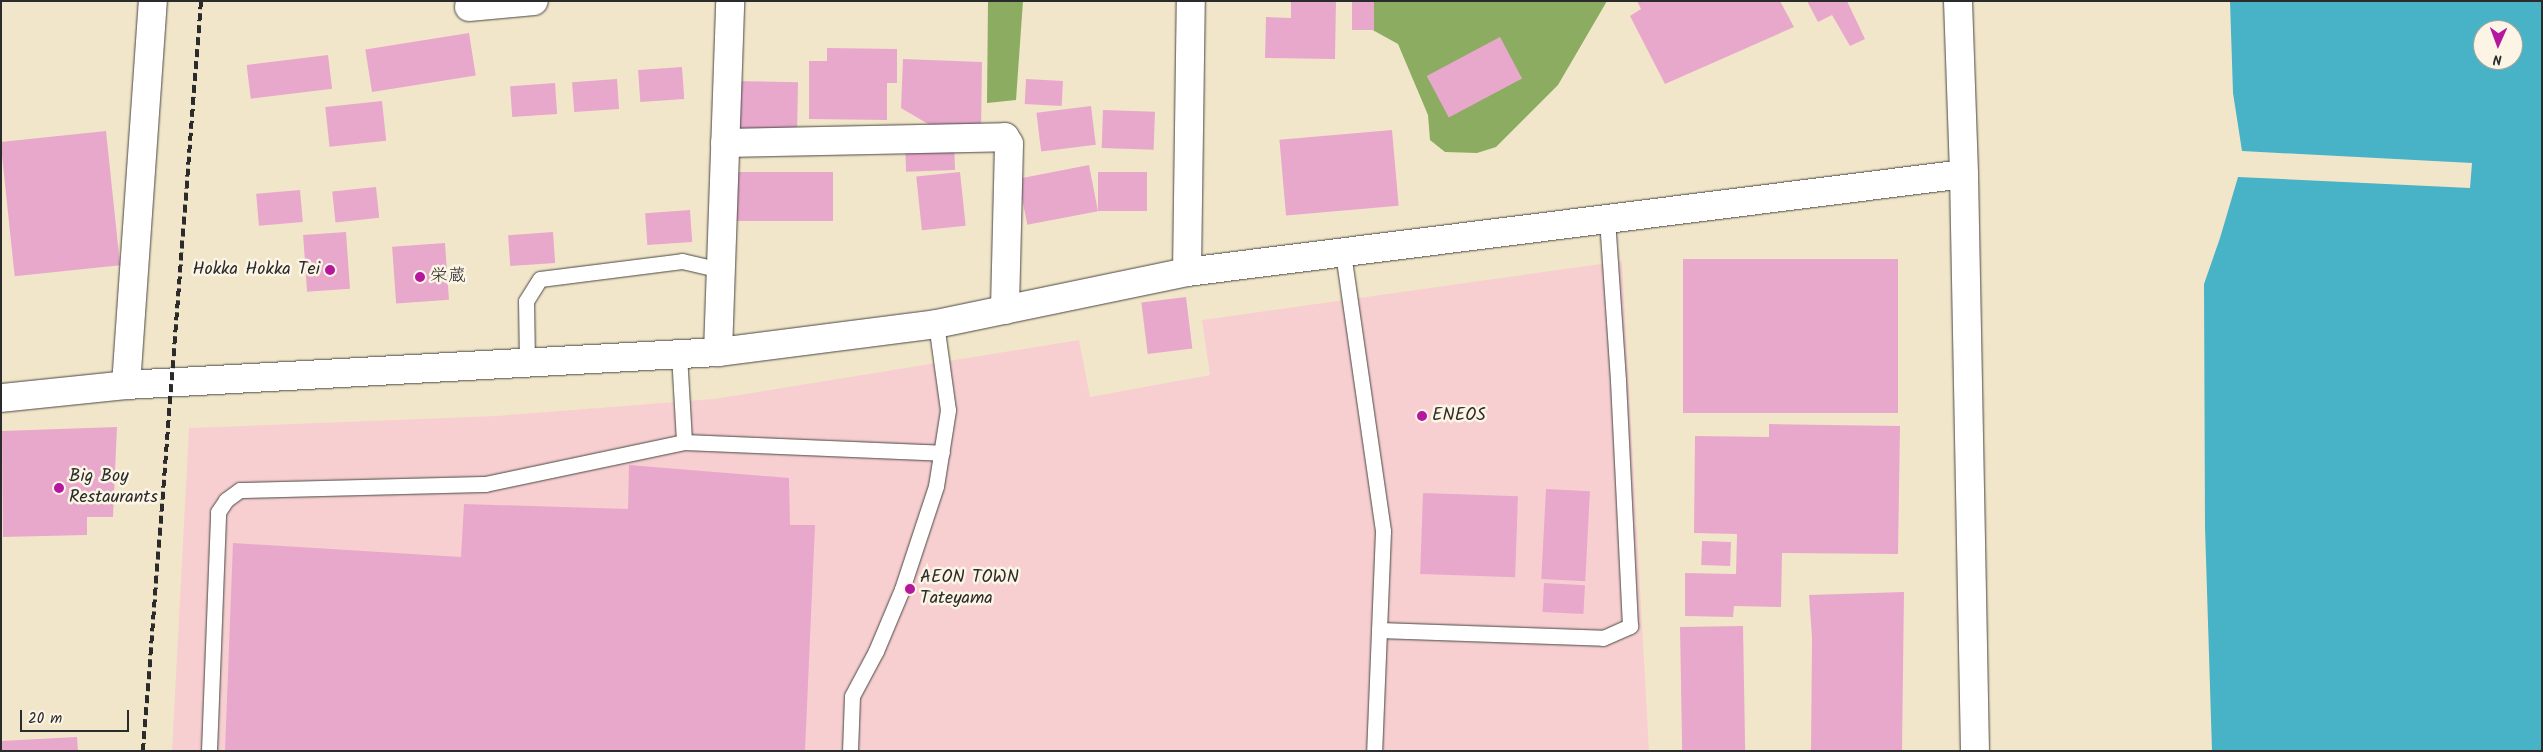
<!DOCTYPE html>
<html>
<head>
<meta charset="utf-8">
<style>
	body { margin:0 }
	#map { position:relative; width:2543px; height:752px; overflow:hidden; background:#f2e6ca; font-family:Kalam,"Klee One",sans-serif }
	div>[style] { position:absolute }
	.built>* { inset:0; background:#f7cfd0 }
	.forest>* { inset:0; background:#8cad61 }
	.water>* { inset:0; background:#48b3c6 }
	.building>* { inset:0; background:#e8a8cc; transform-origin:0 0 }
	.roads { filter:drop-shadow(0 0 1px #494743) drop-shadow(0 0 1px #494743) }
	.lane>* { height:15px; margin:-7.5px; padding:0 7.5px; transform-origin:7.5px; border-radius:7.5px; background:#fff }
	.street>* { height:28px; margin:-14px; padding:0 14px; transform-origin:14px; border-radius:14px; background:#fff }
	.secondary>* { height:28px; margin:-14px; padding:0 14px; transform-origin:14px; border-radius:14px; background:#fff }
	.rail>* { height:4px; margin-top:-2px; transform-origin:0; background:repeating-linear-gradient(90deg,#2b2b2b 0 8px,transparent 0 12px) }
	.dots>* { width:14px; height:14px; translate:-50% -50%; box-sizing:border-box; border:2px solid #fcf5e5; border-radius:50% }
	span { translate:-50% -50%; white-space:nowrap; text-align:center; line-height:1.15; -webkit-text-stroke:5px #fcf5e5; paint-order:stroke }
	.poi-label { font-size:18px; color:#2b2b2b }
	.right { translate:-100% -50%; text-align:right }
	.left { translate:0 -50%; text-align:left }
	.frame { position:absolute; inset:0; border:2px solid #2b2b2b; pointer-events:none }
	.north { position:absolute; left:2473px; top:20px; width:50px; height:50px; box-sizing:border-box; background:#fcf5e5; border:1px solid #a8a49b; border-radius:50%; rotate:182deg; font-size:14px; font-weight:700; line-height:20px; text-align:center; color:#2b2b2b }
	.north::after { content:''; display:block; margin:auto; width:18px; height:22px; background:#b5179e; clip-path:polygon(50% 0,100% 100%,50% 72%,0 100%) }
	.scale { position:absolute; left:20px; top:710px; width:109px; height:22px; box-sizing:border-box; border:2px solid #2b2b2b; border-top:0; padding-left:6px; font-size:15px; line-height:18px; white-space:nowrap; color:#2b2b2b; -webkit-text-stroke:4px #fcf5e5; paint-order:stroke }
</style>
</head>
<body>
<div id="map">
	<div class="built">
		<i style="clip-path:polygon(1622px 261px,1649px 751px,172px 751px,189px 428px,496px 416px,714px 399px,1079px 340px,1090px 397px,1210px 375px,1202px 320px)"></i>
	</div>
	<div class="forest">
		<i style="clip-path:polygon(988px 1px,1023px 1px,1016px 100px,987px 103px)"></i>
		<i style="clip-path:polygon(1356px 1px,1607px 1px,1558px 85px,1496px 147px,1477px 153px,1445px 152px,1430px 140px,1428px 115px,1398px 44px,1360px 23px)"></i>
	</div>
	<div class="water">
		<i style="clip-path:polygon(evenodd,2230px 1px,2542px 1px,2542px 751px,2212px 751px,2205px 527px,2204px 284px,2220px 238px,2238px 177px,2470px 188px,2472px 163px,2242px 151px,2233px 93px,2230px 1px,2483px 30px,2513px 30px,2513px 60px,2483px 60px,2483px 30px)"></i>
	</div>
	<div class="building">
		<i style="clip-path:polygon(1291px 1px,1336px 1px,1335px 59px,1265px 58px,1266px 17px,1291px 18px)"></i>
		<i style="left:1352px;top:1px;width:22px;height:29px"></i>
		<i style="clip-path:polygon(1637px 1px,1780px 1px,1794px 27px,1665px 84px,1630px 16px,1641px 9px)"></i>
		<i style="clip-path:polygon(1807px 1px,1847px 1px,1865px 39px,1850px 46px,1832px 15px,1818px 22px)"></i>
		<i style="left:469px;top:33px;width:43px;height:105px;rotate:81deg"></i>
		<i style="left:1500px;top:37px;width:47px;height:83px;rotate:62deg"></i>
		<i style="clip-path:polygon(827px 48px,897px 49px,897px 83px,887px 83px,887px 120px,809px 119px,809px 61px,827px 61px)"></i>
		<i style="left:328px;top:55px;width:34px;height:82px;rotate:83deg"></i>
		<i style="clip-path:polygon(903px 59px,982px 62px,981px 131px,940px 131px,901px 108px)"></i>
		<i style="left:682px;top:67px;width:32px;height:44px;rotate:86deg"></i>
		<i style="left:617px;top:79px;width:30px;height:45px;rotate:86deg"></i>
		<i style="left:1026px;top:79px;width:37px;height:25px;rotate:3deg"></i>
		<i style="left:731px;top:81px;width:67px;height:48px;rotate:1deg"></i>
		<i style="left:555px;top:83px;width:31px;height:45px;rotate:86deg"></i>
		<i style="left:382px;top:101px;width:40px;height:57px;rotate:84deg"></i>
		<i style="left:1091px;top:106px;width:39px;height:55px;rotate:83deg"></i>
		<i style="left:1103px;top:110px;width:52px;height:38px;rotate:2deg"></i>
		<i style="left:1392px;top:130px;width:76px;height:113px;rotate:85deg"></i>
		<i style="left:106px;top:131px;width:135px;height:106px;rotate:84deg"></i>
		<i style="left:954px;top:140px;width:30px;height:49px;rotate:88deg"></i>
		<i style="left:1089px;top:165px;width:47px;height:72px;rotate:79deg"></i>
		<i style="left:734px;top:172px;width:99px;height:49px"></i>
		<i style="left:960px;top:172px;width:54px;height:44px;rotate:84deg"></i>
		<i style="left:1098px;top:172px;width:49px;height:39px"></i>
		<i style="left:376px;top:187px;width:31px;height:44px;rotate:84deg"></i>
		<i style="left:300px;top:190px;width:32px;height:44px;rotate:85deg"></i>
		<i style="left:690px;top:210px;width:32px;height:45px;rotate:86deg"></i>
		<i style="left:346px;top:232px;width:57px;height:43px;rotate:86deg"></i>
		<i style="left:553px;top:232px;width:31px;height:45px;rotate:86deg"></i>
		<i style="left:445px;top:243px;width:57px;height:53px;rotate:86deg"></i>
		<i style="left:1898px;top:259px;width:154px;height:215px;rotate:90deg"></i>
		<i style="left:1186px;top:297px;width:52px;height:45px;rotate:83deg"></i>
		<i style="clip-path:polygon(1769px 424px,1900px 426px,1898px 554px,1782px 553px,1781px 607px,1734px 606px,1733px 617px,1685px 616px,1685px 573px,1736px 574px,1737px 534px,1694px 533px,1695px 436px,1769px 437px)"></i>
		<i style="clip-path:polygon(117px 427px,113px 517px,87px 517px,87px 535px,3px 537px,2px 431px)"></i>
		<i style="clip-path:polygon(629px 465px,789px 478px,790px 525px,815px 525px,805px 751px,225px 751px,233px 543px,461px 557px,464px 504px,628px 509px)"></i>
		<i style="left:1546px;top:489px;width:44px;height:90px;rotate:3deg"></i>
		<i style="left:1423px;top:493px;width:95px;height:81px;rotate:2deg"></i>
		<i style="left:1702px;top:541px;width:29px;height:24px;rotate:2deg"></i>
		<i style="left:1544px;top:583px;width:41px;height:29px;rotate:3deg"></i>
		<i style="clip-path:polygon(1904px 592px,1902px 751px,1811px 751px,1812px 638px,1809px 595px)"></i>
		<i style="left:1743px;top:626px;width:125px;height:63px;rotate:89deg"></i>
		<i style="clip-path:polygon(77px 737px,78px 751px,1px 751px,1px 741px)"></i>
	</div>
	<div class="roads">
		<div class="lane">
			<i style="left:1343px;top:253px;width:281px;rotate:81.8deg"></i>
			<i style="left:1383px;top:531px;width:220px;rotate:92.3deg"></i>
			<i style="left:679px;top:354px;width:88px;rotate:86.7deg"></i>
			<i style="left:527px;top:363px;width:62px;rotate:-90.9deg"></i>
			<i style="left:526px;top:301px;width:26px;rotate:-58deg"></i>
			<i style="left:540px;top:279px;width:143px;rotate:-7.2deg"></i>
			<i style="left:682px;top:261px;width:40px;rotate:13deg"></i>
			<i style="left:1379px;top:630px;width:224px;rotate:2deg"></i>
			<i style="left:1603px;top:638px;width:30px;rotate:-24deg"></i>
			<i style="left:1630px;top:626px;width:246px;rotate:-92.8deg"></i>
			<i style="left:1618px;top:380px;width:160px;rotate:-93.9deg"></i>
			<i style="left:209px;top:751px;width:239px;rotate:-87.8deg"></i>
			<i style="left:218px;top:512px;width:14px;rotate:-56deg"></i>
			<i style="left:226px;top:500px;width:17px;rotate:-36deg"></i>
			<i style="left:240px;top:490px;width:245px;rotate:-1.4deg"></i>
			<i style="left:485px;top:484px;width:203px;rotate:-11.9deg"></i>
			<i style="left:684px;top:442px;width:258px;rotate:2.4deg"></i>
			<i style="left:850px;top:751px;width:55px;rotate:-87.9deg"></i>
			<i style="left:852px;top:696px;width:51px;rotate:-61.9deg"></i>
			<i style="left:876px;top:651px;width:67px;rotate:-67.2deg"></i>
			<i style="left:902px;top:589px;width:108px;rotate:-71.7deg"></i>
			<i style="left:936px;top:486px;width:77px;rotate:-81deg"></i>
			<i style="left:948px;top:410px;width:87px;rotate:-97.9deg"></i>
		</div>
		<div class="street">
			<i style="left:469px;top:7px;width:65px;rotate:-5.3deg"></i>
			<i style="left:725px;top:143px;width:280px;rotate:-1.2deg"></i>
			<i style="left:1005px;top:137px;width:8px;rotate:60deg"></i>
			<i style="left:1009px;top:144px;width:166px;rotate:91.4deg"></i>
			<i style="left:1187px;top:272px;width:271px;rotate:-89.2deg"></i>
			<i style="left:718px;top:352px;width:351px;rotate:-88deg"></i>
			<i style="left:126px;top:385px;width:385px;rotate:-86deg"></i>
		</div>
		<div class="secondary">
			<i style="left:1958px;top:1px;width:173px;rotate:88deg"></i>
			<i style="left:1964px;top:174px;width:577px;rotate:88.91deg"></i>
			<i style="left:1px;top:398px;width:126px;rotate:-5.9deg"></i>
			<i style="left:126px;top:385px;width:593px;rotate:-3.19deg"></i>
			<i style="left:718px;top:352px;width:220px;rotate:-7.3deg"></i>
			<i style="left:936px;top:324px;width:256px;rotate:-11.7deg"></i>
			<i style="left:1187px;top:272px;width:783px;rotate:-7.19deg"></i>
		</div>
	</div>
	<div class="rail">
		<i style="left:143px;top:751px;width:752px;rotate:-85.58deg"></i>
	</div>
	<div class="dots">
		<i style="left:330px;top:270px;background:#b5179e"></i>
		<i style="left:420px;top:277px;background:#b5179e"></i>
		<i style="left:1422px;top:416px;background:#b5179e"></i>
		<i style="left:59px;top:488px;background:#b5179e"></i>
		<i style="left:910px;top:589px;background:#b5179e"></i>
	</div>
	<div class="poi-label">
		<span class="right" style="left:320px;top:270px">Hokka Hokka Tei</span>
		<span class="left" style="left:430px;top:277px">栄蔵</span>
		<span class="left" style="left:1432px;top:416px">ENEOS</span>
		<span class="left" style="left:69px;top:488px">Big Boy<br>Restaurants</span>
		<span class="left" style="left:920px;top:589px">AEON TOWN<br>Tateyama</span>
	</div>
	<div class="frame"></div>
	<div class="north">N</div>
	<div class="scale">20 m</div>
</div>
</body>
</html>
